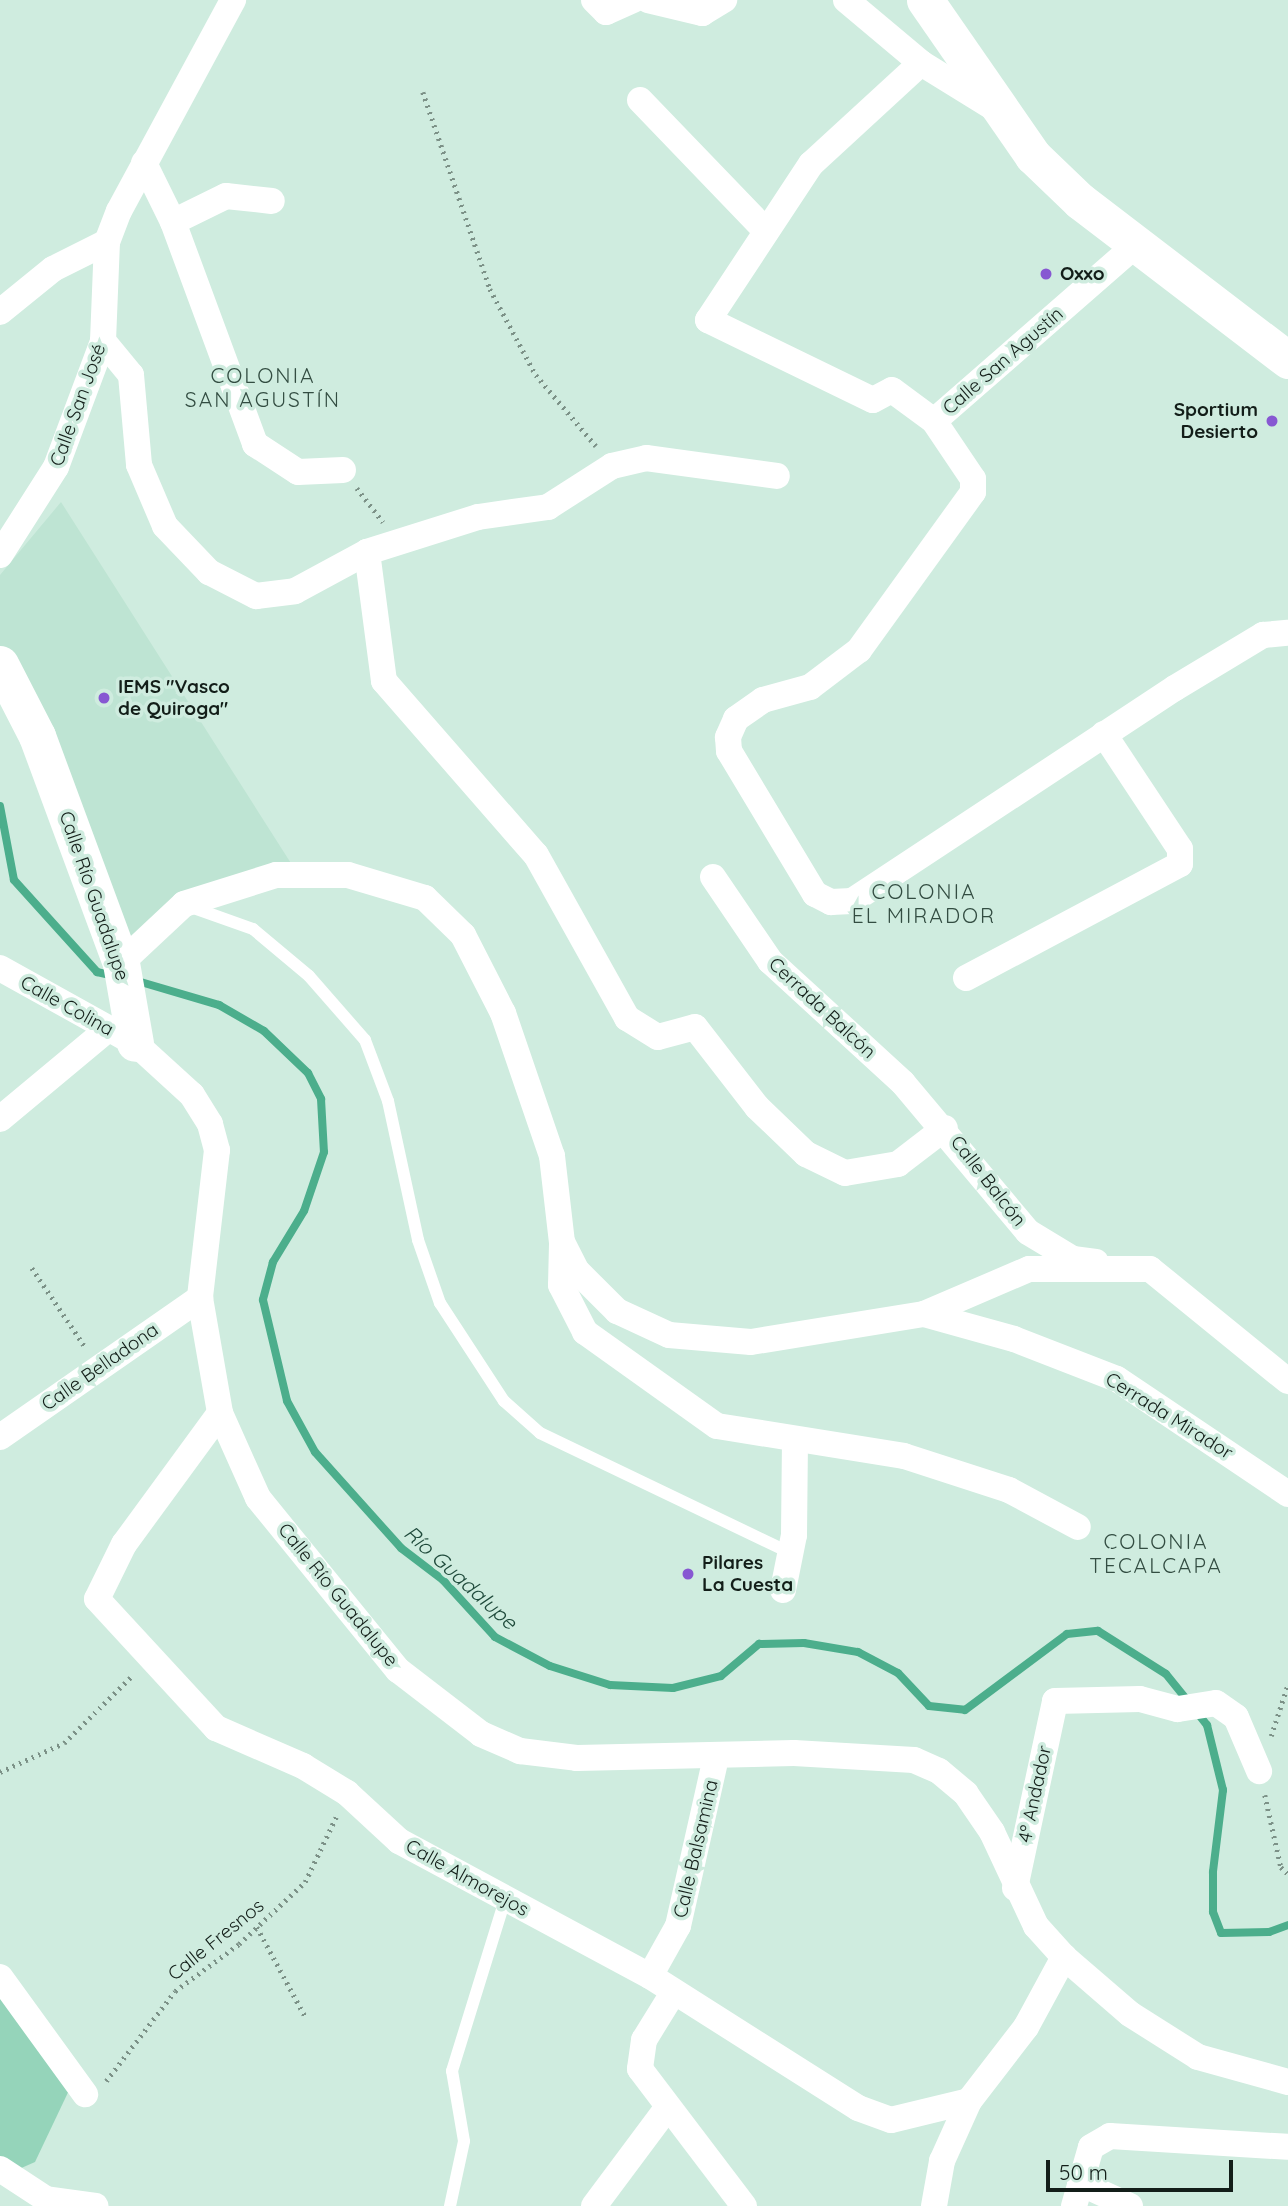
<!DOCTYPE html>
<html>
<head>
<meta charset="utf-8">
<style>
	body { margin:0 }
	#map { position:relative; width:1288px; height:2206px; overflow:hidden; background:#cfecdf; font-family:Quicksand,sans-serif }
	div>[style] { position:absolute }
	.built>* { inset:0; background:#bee4d3 }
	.green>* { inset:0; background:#95d4ba }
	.stream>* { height:8px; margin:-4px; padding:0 4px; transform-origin:4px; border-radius:4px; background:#4cae8c }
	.path>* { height:4.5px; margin-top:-2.25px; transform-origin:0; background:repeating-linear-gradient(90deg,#7c9187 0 2px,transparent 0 7px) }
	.lane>* { height:12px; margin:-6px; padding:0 6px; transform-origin:6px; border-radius:6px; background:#fff }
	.street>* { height:26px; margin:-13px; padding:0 13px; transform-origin:13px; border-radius:13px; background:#fff }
	.secondary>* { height:37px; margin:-18.5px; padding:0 18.5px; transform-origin:18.5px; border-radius:18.5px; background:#fff }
	.dots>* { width:19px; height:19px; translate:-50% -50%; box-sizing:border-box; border:4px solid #cfecdf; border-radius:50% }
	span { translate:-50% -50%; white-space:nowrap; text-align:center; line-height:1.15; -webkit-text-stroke:7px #cfecdf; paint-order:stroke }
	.poi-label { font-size:19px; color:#131e19; font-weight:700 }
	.left { translate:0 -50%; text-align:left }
	.right { translate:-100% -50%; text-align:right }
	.street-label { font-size:19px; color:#131e19 }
	.neighbourhood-label { font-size:21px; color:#334d42; letter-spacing:2px }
	.water-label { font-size:21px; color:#1f4a3b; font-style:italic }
	.scale { position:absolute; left:1046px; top:2160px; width:187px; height:32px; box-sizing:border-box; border:4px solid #131e19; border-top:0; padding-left:9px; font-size:21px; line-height:24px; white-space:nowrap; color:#131e19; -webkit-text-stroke:5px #cfecdf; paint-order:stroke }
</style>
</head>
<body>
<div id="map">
	<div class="built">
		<i style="clip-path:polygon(61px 502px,294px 868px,273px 868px,122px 954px,0 662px,0 575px)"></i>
	</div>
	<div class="green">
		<i style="clip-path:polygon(0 1985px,72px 2084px,35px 2162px,10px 2173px,0 2163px)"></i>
	</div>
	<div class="stream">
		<i style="left:0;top:806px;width:75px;rotate:79.3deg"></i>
		<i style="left:14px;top:880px;width:124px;rotate:47.9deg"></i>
		<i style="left:97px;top:972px;width:18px;rotate:13deg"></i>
		<i style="left:134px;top:980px;width:89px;rotate:16.4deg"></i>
		<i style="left:219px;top:1005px;width:52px;rotate:30deg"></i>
		<i style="left:264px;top:1031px;width:61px;rotate:43.7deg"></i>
		<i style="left:308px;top:1073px;width:29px;rotate:63deg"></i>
		<i style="left:321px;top:1099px;width:53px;rotate:86.8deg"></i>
		<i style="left:324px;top:1152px;width:62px;rotate:108.7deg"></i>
		<i style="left:304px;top:1211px;width:60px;rotate:121.3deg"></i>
		<i style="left:273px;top:1262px;width:39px;rotate:105deg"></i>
		<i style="left:263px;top:1300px;width:104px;rotate:76.6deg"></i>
		<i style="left:287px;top:1401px;width:58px;rotate:61.2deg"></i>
		<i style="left:315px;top:1452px;width:129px;rotate:48.1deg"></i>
		<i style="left:401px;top:1548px;width:53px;rotate:37.3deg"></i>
		<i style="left:443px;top:1580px;width:77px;rotate:47.6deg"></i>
		<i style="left:495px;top:1637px;width:62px;rotate:27.8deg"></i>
		<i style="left:550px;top:1666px;width:63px;rotate:17.6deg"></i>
		<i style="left:610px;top:1685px;width:63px;rotate:2.7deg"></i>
		<i style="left:673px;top:1688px;width:49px;rotate:-14deg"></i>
		<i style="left:721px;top:1676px;width:50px;rotate:-40.1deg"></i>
		<i style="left:759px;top:1644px;width:45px;rotate:-1.3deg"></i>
		<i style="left:804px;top:1643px;width:55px;rotate:9.5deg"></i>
		<i style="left:858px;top:1652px;width:45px;rotate:27.7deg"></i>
		<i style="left:898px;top:1673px;width:45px;rotate:46.8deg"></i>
		<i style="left:929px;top:1706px;width:36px;rotate:6deg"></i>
		<i style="left:965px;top:1710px;width:127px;rotate:-36.7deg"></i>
		<i style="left:1067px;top:1634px;width:31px;rotate:-6deg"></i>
		<i style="left:1098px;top:1631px;width:80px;rotate:32.3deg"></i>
		<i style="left:1166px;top:1674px;width:35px;rotate:51deg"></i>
		<i style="left:1196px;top:1711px;width:18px;rotate:52deg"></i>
		<i style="left:1207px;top:1725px;width:67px;rotate:76.2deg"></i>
		<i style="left:1223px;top:1790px;width:83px;rotate:97deg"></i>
		<i style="left:1213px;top:1872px;width:40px;rotate:90deg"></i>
		<i style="left:1213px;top:1912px;width:22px;rotate:69deg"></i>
		<i style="left:1221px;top:1933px;width:48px;rotate:-1.2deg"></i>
		<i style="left:1269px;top:1932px;width:20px;rotate:-20deg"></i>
	</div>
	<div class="path">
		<i style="left:423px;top:92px;width:208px;rotate:71.2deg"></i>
		<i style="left:490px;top:289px;width:98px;rotate:61.9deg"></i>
		<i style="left:536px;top:375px;width:93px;rotate:49.8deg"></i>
		<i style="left:357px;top:488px;width:43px;rotate:52.6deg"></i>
		<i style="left:32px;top:1268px;width:97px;rotate:56deg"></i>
		<i style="left:1271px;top:1736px;width:55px;rotate:-71.9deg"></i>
		<i style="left:0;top:1772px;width:70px;rotate:-24.4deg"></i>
		<i style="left:64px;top:1743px;width:97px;rotate:-44.6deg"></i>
		<i style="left:1265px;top:1795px;width:74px;rotate:77.5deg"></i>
		<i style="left:1281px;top:1867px;width:10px;rotate:45deg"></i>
		<i style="left:257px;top:1927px;width:103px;rotate:61.7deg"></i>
		<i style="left:106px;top:2081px;width:113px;rotate:-52.5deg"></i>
		<i style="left:175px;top:1991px;width:79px;rotate:-36.3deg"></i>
		<i style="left:239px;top:1944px;width:91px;rotate:-43.2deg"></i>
		<i style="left:305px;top:1882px;width:72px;rotate:-64.5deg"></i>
	</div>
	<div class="lane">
		<i style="left:191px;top:907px;width:66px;rotate:19.5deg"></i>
		<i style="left:253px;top:929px;width:73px;rotate:40deg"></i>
		<i style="left:309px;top:976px;width:85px;rotate:48.8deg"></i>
		<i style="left:365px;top:1040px;width:65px;rotate:69.3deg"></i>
		<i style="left:388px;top:1101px;width:142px;rotate:77.8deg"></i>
		<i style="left:418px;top:1240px;width:67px;rotate:70.8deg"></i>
		<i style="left:440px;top:1303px;width:117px;rotate:56.9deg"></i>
		<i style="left:504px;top:1401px;width:48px;rotate:41.6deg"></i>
		<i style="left:540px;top:1433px;width:277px;rotate:25.6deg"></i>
		<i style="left:450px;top:2206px;width:66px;rotate:-77.8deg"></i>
		<i style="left:464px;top:2141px;width:71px;rotate:-99.7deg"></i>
		<i style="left:452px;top:2071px;width:179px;rotate:-72.8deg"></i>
	</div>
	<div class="street">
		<i style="left:594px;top:0;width:17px;rotate:45deg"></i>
		<i style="left:606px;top:12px;width:30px;rotate:-24deg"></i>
		<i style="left:648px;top:0;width:56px;rotate:13.5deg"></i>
		<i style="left:702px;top:13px;width:26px;rotate:-31deg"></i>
		<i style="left:846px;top:0;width:98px;rotate:40deg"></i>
		<i style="left:921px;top:63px;width:89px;rotate:31.7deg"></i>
		<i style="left:921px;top:63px;width:149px;rotate:137.4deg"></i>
		<i style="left:811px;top:164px;width:187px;rotate:123.4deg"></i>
		<i style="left:708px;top:320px;width:183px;rotate:25.9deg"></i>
		<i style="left:873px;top:400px;width:21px;rotate:-28deg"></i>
		<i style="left:892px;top:390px;width:52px;rotate:36.4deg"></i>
		<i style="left:934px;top:421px;width:70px;rotate:56.1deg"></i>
		<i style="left:973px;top:479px;width:13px;rotate:90deg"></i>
		<i style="left:973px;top:492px;width:195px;rotate:125.8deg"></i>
		<i style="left:859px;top:650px;width:61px;rotate:142.9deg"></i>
		<i style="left:810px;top:687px;width:49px;rotate:164.5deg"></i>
		<i style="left:763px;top:700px;width:33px;rotate:145deg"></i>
		<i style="left:736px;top:719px;width:20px;rotate:114deg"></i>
		<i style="left:728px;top:737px;width:14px;rotate:86deg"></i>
		<i style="left:729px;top:751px;width:167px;rotate:59deg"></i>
		<i style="left:815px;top:894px;width:18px;rotate:27deg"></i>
		<i style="left:831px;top:902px;width:21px;rotate:-3deg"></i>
		<i style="left:852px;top:901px;width:387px;rotate:-33.4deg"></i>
		<i style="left:1175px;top:688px;width:103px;rotate:-31.1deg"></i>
		<i style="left:1263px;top:635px;width:25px;rotate:-5deg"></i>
		<i style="left:640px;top:100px;width:182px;rotate:46.1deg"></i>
		<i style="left:144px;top:163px;width:66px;rotate:63.8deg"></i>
		<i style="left:173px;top:222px;width:237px;rotate:69.7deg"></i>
		<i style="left:255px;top:444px;width:51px;rotate:33.1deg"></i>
		<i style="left:298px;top:472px;width:45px;rotate:-2.5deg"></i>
		<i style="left:173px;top:222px;width:59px;rotate:-26.1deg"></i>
		<i style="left:226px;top:196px;width:46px;rotate:6.2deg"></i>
		<i style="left:0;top:312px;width:68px;rotate:-39.1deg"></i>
		<i style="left:53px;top:269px;width:60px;rotate:-26.6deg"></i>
		<i style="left:103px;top:341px;width:44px;rotate:50.5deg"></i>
		<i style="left:131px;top:375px;width:90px;rotate:84.9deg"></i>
		<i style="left:139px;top:465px;width:66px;rotate:66.9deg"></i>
		<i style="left:165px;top:526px;width:64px;rotate:46.3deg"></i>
		<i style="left:209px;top:572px;width:53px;rotate:27.1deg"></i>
		<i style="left:256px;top:596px;width:39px;rotate:-7deg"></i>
		<i style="left:295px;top:591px;width:82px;rotate:-28.4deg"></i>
		<i style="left:367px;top:552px;width:116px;rotate:-17.5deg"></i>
		<i style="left:478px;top:517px;width:71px;rotate:-8.1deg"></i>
		<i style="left:548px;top:507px;width:76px;rotate:-32.6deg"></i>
		<i style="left:612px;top:466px;width:35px;rotate:-13deg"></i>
		<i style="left:646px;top:458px;width:132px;rotate:7.8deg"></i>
		<i style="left:934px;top:421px;width:268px;rotate:-41.1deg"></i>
		<i style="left:367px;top:552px;width:130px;rotate:82.5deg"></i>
		<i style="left:384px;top:681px;width:231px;rotate:48.9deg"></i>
		<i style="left:536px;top:855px;width:187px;rotate:60.8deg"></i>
		<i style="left:627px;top:1018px;width:36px;rotate:32deg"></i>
		<i style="left:658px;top:1037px;width:38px;rotate:-15deg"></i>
		<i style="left:695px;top:1027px;width:101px;rotate:52.2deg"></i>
		<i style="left:757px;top:1107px;width:68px;rotate:43.8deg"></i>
		<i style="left:806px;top:1154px;width:43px;rotate:26deg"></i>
		<i style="left:845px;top:1173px;width:54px;rotate:-9.6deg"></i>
		<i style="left:898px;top:1164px;width:59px;rotate:-37.5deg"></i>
		<i style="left:0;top:555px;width:104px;rotate:-57.5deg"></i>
		<i style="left:56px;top:467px;width:134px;rotate:-69.5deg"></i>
		<i style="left:103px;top:341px;width:99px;rotate:-87.7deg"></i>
		<i style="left:107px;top:242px;width:33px;rotate:-69deg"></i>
		<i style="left:119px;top:211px;width:240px;rotate:-61.6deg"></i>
		<i style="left:713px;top:877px;width:102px;rotate:55.8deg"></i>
		<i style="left:770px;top:961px;width:180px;rotate:42.5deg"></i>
		<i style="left:903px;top:1083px;width:194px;rotate:50deg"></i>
		<i style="left:1028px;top:1232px;width:52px;rotate:31deg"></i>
		<i style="left:1073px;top:1259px;width:23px;rotate:7deg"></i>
		<i style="left:121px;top:963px;width:86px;rotate:-43.1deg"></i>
		<i style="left:184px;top:904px;width:96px;rotate:-17.5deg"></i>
		<i style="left:276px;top:875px;width:72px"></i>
		<i style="left:348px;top:875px;width:80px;rotate:16.6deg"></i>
		<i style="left:425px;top:898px;width:53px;rotate:44.2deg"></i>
		<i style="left:463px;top:935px;width:88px;rotate:62.9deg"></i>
		<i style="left:503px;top:1013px;width:151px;rotate:71.1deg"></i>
		<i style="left:552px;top:1156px;width:87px;rotate:83.4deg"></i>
		<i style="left:562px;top:1242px;width:33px;rotate:63deg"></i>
		<i style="left:577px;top:1271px;width:57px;rotate:45deg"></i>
		<i style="left:617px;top:1311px;width:57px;rotate:24.8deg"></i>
		<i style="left:669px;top:1335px;width:82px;rotate:4.9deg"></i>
		<i style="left:751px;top:1342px;width:175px;rotate:-9.2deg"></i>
		<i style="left:924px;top:1314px;width:114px;rotate:-23.2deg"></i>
		<i style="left:1029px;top:1269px;width:121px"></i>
		<i style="left:1150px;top:1269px;width:178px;rotate:39.1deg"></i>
		<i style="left:0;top:968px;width:154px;rotate:29.1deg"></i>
		<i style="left:135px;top:1043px;width:77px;rotate:42.4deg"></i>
		<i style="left:192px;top:1095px;width:34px;rotate:58deg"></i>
		<i style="left:210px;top:1124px;width:27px;rotate:75deg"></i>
		<i style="left:217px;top:1150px;width:149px;rotate:96.6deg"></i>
		<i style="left:200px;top:1298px;width:117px;rotate:80.1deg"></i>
		<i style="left:220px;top:1413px;width:93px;rotate:65.9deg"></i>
		<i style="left:258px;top:1498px;width:222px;rotate:50.9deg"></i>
		<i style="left:398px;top:1670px;width:105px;rotate:37.6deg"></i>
		<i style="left:481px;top:1734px;width:43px;rotate:23.6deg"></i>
		<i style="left:520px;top:1751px;width:57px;rotate:7deg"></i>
		<i style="left:577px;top:1758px;width:217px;rotate:-1.3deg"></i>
		<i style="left:794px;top:1753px;width:120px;rotate:3.3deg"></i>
		<i style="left:914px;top:1760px;width:27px;rotate:24deg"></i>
		<i style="left:939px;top:1771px;width:35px;rotate:40deg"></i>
		<i style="left:966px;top:1794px;width:46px;rotate:55.6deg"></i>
		<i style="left:992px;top:1832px;width:104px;rotate:64.9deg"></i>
		<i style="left:1036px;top:1926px;width:42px;rotate:47.9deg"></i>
		<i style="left:1064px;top:1957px;width:87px;rotate:40.8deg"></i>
		<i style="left:1130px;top:2014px;width:80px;rotate:32.3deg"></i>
		<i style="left:1198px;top:2057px;width:93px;rotate:15.5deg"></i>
		<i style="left:966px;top:978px;width:242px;rotate:-28deg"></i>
		<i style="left:1180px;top:864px;width:15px;rotate:-90deg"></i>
		<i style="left:1180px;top:849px;width:138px;rotate:-123.5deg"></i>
		<i style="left:0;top:1119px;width:141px;rotate:-39.8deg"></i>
		<i style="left:562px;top:1244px;width:41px;rotate:91.4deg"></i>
		<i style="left:561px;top:1285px;width:53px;rotate:62.9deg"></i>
		<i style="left:585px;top:1332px;width:162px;rotate:35.5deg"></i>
		<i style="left:717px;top:1426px;width:189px;rotate:9.1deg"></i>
		<i style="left:904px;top:1456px;width:110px;rotate:17.9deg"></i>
		<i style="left:1009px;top:1490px;width:78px;rotate:28.2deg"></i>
		<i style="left:924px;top:1314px;width:93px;rotate:15.5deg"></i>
		<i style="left:1014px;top:1339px;width:110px;rotate:21.2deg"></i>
		<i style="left:1117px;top:1379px;width:206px;rotate:33.9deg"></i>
		<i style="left:220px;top:1413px;width:162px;rotate:126.2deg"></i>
		<i style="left:124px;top:1544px;width:61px;rotate:116.1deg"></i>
		<i style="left:97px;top:1599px;width:176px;rotate:47.3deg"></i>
		<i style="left:216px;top:1728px;width:95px;rotate:23.6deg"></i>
		<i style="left:303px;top:1766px;width:52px;rotate:31.5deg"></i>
		<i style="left:347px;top:1793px;width:71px;rotate:42.7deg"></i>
		<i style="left:399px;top:1841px;width:285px;rotate:28.3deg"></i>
		<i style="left:650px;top:1976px;width:246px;rotate:32.4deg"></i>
		<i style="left:858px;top:2108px;width:35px;rotate:20deg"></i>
		<i style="left:891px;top:2120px;width:80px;rotate:-13.7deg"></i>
		<i style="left:0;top:1437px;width:244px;rotate:-34.8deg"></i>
		<i style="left:783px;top:1590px;width:56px;rotate:-78.7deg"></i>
		<i style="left:794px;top:1535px;width:94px;rotate:-89.4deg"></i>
		<i style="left:1015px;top:1888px;width:191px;rotate:-77.9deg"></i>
		<i style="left:1055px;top:1701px;width:85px;rotate:-1.3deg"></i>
		<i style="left:1140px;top:1699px;width:39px;rotate:15deg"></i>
		<i style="left:1178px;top:1709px;width:38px;rotate:-9deg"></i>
		<i style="left:1216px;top:1703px;width:24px;rotate:35deg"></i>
		<i style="left:1236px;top:1717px;width:59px;rotate:66.9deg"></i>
		<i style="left:650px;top:1976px;width:57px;rotate:-60.8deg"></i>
		<i style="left:678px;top:1926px;width:173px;rotate:-77.3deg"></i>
		<i style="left:0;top:1977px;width:145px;rotate:54deg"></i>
		<i style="left:673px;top:1993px;width:55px;rotate:121.7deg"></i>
		<i style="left:644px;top:2040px;width:29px;rotate:98deg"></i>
		<i style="left:640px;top:2069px;width:172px;rotate:52.8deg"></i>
		<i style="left:0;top:2169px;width:55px;rotate:33.1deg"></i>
		<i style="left:46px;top:2199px;width:50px;rotate:8deg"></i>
		<i style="left:1080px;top:2183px;width:55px;rotate:24.7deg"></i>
		<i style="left:594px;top:2206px;width:122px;rotate:-53.3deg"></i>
		<i style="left:934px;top:2206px;width:46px;rotate:-79.9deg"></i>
		<i style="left:942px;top:2161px;width:66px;rotate:-65.8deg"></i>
		<i style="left:969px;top:2101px;width:93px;rotate:-52.4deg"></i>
		<i style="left:1026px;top:2027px;width:80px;rotate:-61.5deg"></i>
		<i style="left:1074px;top:2206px;width:61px;rotate:-73.9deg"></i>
		<i style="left:1091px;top:2147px;width:22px;rotate:-30deg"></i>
		<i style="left:1110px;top:2136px;width:178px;rotate:3.5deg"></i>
	</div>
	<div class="secondary">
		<i style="left:925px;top:0;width:190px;rotate:55.3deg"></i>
		<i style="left:1033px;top:156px;width:65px;rotate:43.8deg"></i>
		<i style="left:1080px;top:201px;width:262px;rotate:37.4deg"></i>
		<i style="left:0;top:664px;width:81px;rotate:62.8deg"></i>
		<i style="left:37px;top:736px;width:242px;rotate:69.7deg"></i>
		<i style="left:121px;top:963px;width:81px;rotate:80.1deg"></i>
	</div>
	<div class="dots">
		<i style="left:1046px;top:274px;background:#8758d2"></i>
		<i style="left:1272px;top:421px;background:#8758d2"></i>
		<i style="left:104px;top:698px;background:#8758d2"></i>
		<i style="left:688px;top:1574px;background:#8758d2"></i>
	</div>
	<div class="poi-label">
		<span class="left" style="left:1060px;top:274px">Oxxo</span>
		<span class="right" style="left:1258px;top:421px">Sportium<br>Desierto</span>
		<span class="left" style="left:118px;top:698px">IEMS "Vasco<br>de Quiroga"</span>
		<span class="left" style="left:702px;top:1574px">Pilares<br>La Cuesta</span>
	</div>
	<div class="street-label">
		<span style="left:1003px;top:361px;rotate:-41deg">Calle San Agustín</span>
		<span style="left:78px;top:405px;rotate:-70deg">Calle San José</span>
		<span style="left:94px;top:896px;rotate:71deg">Calle Río Guadalupe</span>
		<span style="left:67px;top:1006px;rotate:29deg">Calle Colina</span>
		<span style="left:822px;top:1008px;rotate:43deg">Cerrada Balcón</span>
		<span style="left:988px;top:1181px;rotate:52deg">Calle Balcón</span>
		<span style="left:100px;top:1367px;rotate:-35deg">Calle Belladona</span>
		<span style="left:1169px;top:1416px;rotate:32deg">Cerrada Mirador</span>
		<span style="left:338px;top:1595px;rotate:51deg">Calle Río Guadalupe</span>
		<span style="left:1035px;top:1794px;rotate:-78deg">4º Andador</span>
		<span style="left:696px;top:1849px;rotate:-77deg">Calle Balsamina</span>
		<span style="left:467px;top:1878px;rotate:29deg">Calle Almorejos</span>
		<span style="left:216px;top:1940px;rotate:-39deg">Calle Fresnos</span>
	</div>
	<div class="neighbourhood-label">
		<span style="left:263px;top:387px">COLONIA<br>SAN AGUSTÍN</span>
		<span style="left:924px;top:903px">COLONIA<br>EL MIRADOR</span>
		<span style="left:1156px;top:1553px">COLONIA<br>TECALCAPA</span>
	</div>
	<div class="water-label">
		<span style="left:461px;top:1577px;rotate:42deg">Río Guadalupe</span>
	</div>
	<div class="scale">50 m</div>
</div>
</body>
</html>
